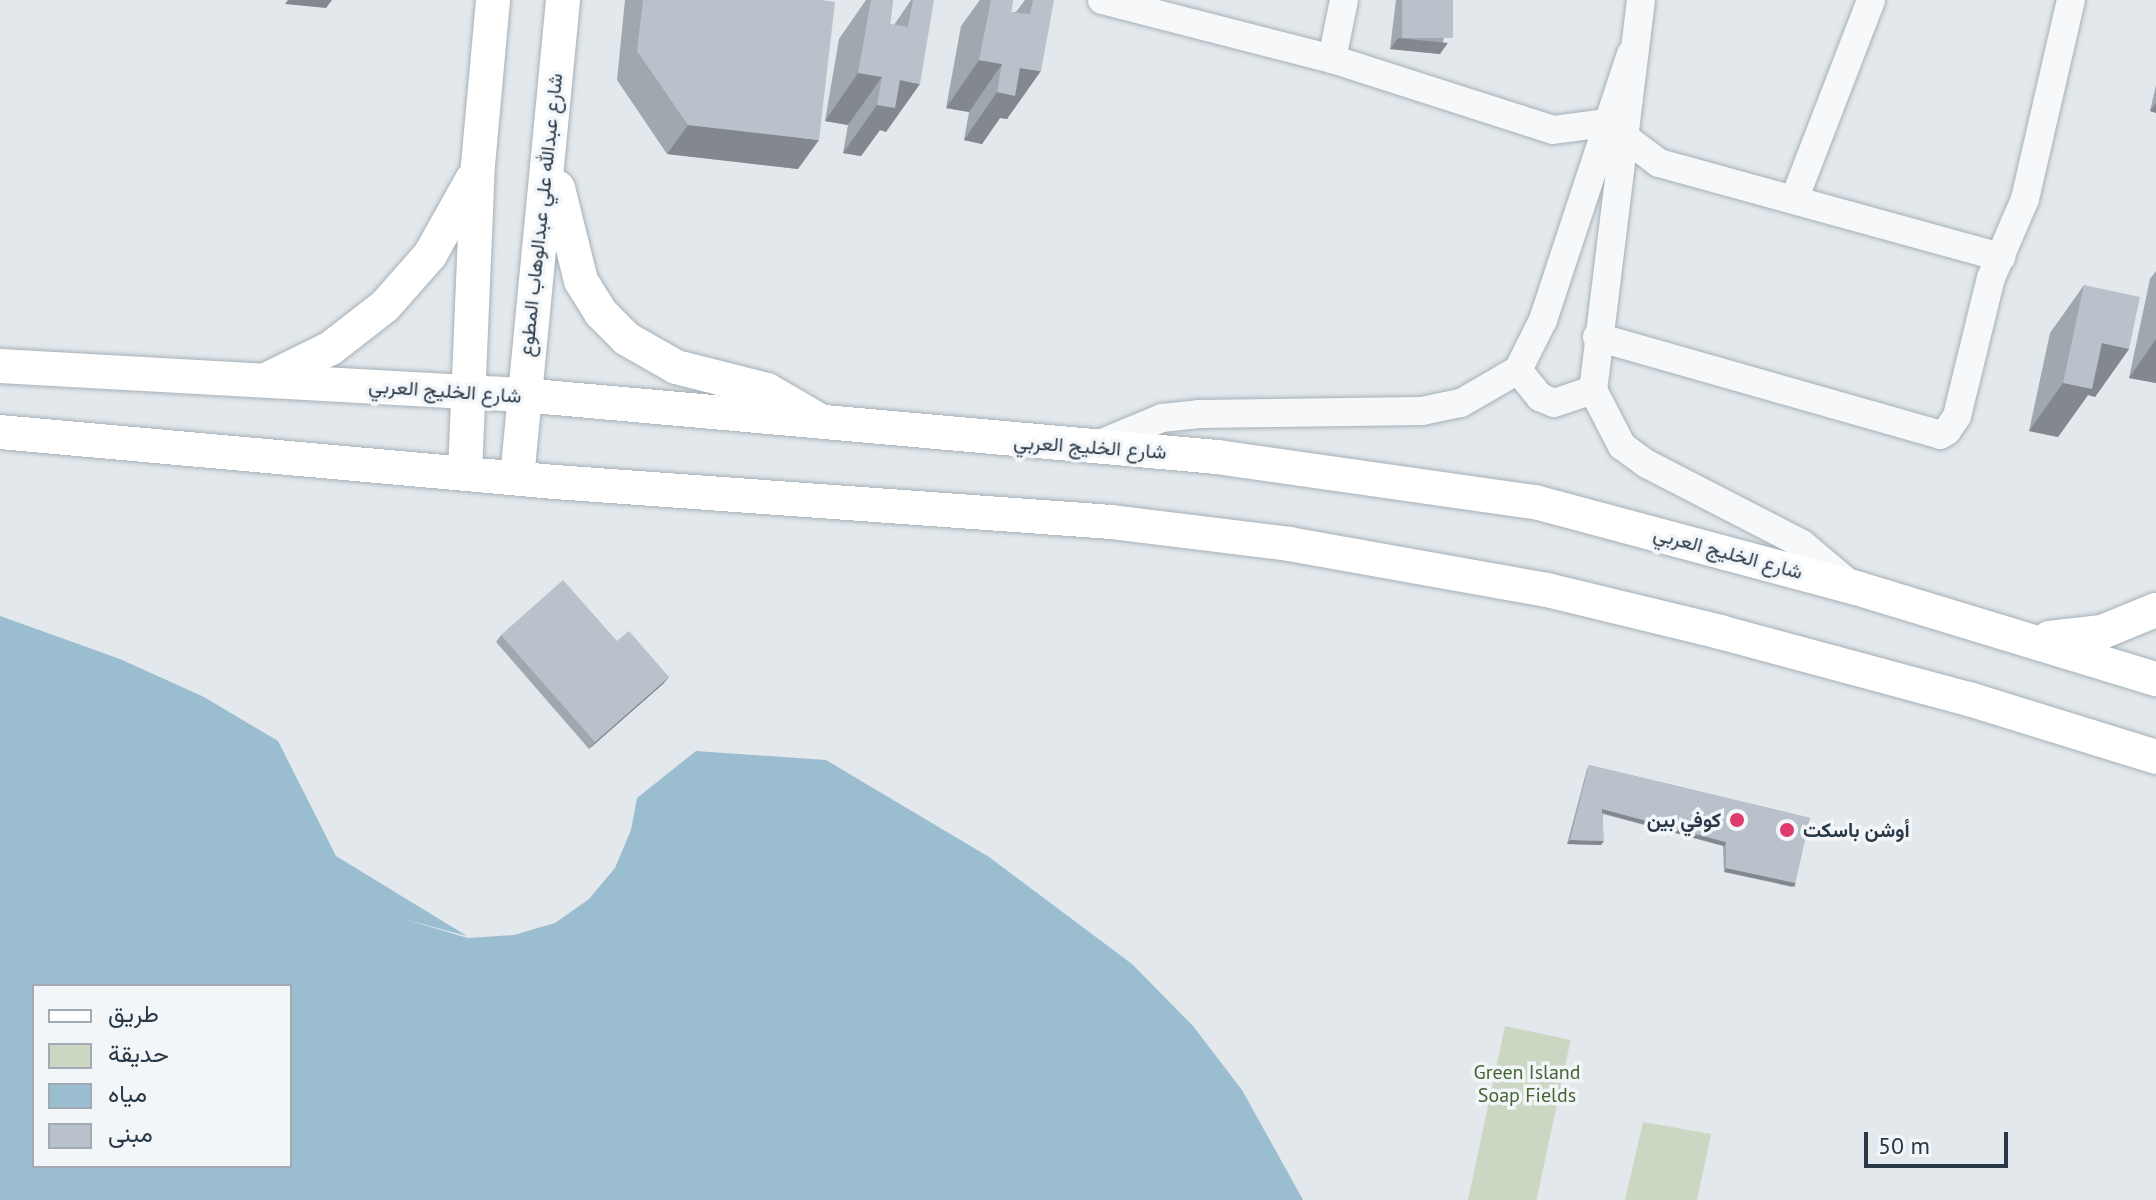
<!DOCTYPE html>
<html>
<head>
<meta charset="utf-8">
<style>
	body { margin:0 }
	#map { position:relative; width:2156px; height:1200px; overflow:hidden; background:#e2e8ec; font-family:"PT Sans",Vazirmatn,sans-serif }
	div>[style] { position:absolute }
	.green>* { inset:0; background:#cbd7c2; transform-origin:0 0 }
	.water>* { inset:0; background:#9abdd0 }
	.roads { filter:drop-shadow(0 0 2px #a6b0b7) drop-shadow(0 0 2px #a6b0b7) }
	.minor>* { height:28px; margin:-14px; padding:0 14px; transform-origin:14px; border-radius:14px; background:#f6f8fa }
	.major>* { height:34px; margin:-17px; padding:0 17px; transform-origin:17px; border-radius:17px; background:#fff }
	.wall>* { inset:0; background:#9fa7af }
	.shaded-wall>* { inset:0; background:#82888e; transform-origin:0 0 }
	.building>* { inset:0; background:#b9c2cb; transform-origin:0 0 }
	.dots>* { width:22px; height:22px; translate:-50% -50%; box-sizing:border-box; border:4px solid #f2f6f9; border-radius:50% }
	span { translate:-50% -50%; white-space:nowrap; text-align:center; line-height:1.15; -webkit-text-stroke:7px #f2f6f9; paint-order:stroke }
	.street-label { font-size:20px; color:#283847 }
	.poi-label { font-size:20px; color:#283847; font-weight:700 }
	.right { translate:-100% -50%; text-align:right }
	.left { translate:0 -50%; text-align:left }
	.park-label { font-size:20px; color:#456433 }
	.legend { position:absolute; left:32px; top:984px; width:260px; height:184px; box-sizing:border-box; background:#f2f6f9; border:2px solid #a1aab2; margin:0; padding:10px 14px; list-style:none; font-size:24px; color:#283847 }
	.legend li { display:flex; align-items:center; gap:16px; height:40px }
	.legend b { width:40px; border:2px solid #a1aab2 }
	.scale { position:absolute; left:1864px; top:1132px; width:144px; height:36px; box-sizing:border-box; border:4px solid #283847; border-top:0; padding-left:10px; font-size:24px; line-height:28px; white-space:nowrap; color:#283847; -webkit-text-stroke:6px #f2f6f9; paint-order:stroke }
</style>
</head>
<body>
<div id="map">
	<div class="green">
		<i style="left:1505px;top:1026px;width:67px;height:178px;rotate:12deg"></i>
		<i style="clip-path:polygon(1643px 1122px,1711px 1134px,1697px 1200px,1625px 1200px)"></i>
	</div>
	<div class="water">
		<i style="clip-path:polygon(evenodd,0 616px,120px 659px,204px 697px,278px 741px,336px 856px,467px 936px,400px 918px,468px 938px,514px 935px,555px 923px,589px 899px,615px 868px,631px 830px,637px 798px,696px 751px,826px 760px,989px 857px,1132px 964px,1193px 1026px,1242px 1090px,1303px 1200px,0 1200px,0 616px,290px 986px,290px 1166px,34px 1166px,34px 986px,290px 986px)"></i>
	</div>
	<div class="roads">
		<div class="minor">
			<i style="left:1102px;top:0;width:237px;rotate:14.4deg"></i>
			<i style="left:1332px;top:59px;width:232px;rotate:17.8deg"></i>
			<i style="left:1553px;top:130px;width:52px;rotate:-7.7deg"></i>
			<i style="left:1641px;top:0;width:393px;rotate:97deg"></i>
			<i style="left:1593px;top:390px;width:63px;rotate:62.6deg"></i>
			<i style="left:1622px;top:446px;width:31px;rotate:36deg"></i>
			<i style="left:1647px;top:464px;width:174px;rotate:27.3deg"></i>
			<i style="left:1802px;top:544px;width:67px;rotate:40.1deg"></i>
			<i style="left:1332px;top:59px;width:60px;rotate:-78.5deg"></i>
			<i style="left:1623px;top:136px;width:45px;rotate:36.9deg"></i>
			<i style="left:1659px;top:163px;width:355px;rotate:15.4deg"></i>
			<i style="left:1794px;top:200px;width:214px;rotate:-68.9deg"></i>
			<i style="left:1597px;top:337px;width:357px;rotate:15.9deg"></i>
			<i style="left:1940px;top:435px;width:8px;rotate:-30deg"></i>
			<i style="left:1947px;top:431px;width:18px;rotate:-56deg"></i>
			<i style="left:1957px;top:416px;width:142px;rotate:-76.2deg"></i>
			<i style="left:1991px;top:278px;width:86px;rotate:-66.7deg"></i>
			<i style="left:2025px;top:199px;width:204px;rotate:-77deg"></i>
			<i style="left:1518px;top:370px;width:35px;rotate:51deg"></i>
			<i style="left:1540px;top:397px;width:15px;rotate:23deg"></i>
			<i style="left:1554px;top:403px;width:41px;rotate:-18.4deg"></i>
			<i style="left:1095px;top:446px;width:73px;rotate:-22.7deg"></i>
			<i style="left:1162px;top:418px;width:37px;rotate:-6deg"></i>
			<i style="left:1199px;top:414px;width:223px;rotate:-0.8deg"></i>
			<i style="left:1422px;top:411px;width:40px;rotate:-12deg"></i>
			<i style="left:1461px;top:403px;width:66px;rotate:-30.1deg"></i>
			<i style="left:1518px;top:370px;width:56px;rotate:-63.4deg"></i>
			<i style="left:1543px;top:320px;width:280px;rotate:-71.7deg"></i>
		</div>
		<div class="major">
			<i style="left:558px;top:188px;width:96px;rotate:76.1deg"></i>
			<i style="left:581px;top:281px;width:38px;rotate:58deg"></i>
			<i style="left:601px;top:313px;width:37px;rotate:45deg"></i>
			<i style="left:627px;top:339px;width:56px;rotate:29.7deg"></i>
			<i style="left:676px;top:367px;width:94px;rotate:14.2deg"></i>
			<i style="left:767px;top:390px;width:58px;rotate:30.1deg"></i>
			<i style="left:0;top:366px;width:523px;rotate:3.18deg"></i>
			<i style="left:522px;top:395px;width:698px;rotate:5.1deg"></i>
			<i style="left:1217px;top:457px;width:321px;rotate:8.1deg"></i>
			<i style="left:1535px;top:502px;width:329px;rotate:15deg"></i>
			<i style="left:1853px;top:587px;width:317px;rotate:16.9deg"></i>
			<i style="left:270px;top:378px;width:68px;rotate:-26.2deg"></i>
			<i style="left:331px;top:348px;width:68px;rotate:-37.9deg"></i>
			<i style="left:385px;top:306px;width:68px;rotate:-48.6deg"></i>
			<i style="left:430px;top:255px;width:86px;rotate:-60.8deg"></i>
			<i style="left:0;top:432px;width:557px;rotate:5.15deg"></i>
			<i style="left:555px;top:482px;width:557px;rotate:4.11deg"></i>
			<i style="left:1111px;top:522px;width:179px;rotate:7deg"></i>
			<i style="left:1289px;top:544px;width:262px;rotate:10.1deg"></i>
			<i style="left:1547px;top:590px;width:178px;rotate:13.6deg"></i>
			<i style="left:1720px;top:632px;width:258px;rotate:15.1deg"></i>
			<i style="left:1969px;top:699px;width:196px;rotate:17.2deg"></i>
			<i style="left:465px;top:473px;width:308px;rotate:-87.6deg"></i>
			<i style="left:478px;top:165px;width:166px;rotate:-84.8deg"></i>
			<i style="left:517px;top:478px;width:480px;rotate:-84.5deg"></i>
			<i style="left:2049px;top:638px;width:53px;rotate:-6.5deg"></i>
			<i style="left:2102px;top:632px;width:58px;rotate:-22.2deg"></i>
		</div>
	</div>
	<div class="wall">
		<i style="clip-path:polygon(625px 0,821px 0,798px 169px,667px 154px,617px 80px)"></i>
		<i style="clip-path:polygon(866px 0,893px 0,890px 24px,894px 25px,911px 0,934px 0,886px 132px,880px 130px,861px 156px,843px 153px,848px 125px,825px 121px,839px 39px)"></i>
		<i style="clip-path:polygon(980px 0,1013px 0,1011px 12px,1016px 12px,1025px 0,1054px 0,1007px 119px,1000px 118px,982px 144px,964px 140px,969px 112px,946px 108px,961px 26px)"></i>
		<i style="clip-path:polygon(1396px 0,1453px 0,1440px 54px,1390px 49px)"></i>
		<i style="clip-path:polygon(2156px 85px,2156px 113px,2150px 111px)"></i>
		<i style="clip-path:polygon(2156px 271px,2156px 383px,2129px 378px,2150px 279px)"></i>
		<i style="clip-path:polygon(2084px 285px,2129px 349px,2095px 397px,2088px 395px,2058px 437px,2029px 431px,2050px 333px)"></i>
		<i style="clip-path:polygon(501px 635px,617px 641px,669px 677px,663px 684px,589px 749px,496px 642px)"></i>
		<i style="clip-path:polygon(1589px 765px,1810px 818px,1795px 883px,1792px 887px,1724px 872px,1723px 846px,1603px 814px,1601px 845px,1567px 844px,1587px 769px)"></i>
	</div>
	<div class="shaded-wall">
		<i style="clip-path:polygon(288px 0,332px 0,326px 8px,285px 4px)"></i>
		<i style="clip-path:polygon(1398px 38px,1448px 43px,1440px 54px,1390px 49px)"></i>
		<i style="clip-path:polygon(979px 60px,1002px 64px,969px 112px,946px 108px)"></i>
		<i style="clip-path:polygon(1020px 68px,1041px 71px,1007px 119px,1000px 118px,982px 144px,964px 140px,997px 92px)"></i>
		<i style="clip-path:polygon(858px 73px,882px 77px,848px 125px,825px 121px)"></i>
		<i style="clip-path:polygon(900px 80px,920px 84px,886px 132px,880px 130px,861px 156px,843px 153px,877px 105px)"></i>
		<i style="clip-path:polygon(2156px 103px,2156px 113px,2150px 111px)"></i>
		<i style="clip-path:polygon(688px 125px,819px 140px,798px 169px,667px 154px)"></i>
		<i style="clip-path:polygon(2156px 339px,2156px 383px,2129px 378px)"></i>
		<i style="clip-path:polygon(2102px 343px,2129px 349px,2095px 397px,2088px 395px,2058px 437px,2029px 431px,2063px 383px)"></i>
		<i style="clip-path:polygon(669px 677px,663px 684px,589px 749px,595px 742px)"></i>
		<i style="left:1602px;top:809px;width:128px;height:4px;rotate:15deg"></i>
		<i style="clip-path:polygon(1570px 840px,1604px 841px,1601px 845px,1567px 844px)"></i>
		<i style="left:1726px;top:868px;width:71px;height:4px;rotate:12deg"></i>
	</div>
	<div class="building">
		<i style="clip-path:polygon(643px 0,821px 0,835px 2px,819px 140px,688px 125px,637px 51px)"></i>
		<i style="clip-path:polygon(871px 0,893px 0,890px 24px,908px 27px,913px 0,934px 0,920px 84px,900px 80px,895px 108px,877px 105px,882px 77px,858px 73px)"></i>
		<i style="clip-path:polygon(991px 0,1013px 0,1011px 12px,1030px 14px,1033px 0,1054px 0,1041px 71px,1020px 68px,1015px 96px,997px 92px,1002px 64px,979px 60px)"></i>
		<i style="left:1402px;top:0;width:51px;height:38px"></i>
		<i style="clip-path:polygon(2084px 285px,2140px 297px,2129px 349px,2102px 343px,2092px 389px,2063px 383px)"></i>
		<i style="clip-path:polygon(563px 580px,617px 641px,629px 631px,669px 677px,595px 742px,501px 635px)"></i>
		<i style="clip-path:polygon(1589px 765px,1810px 818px,1795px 883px,1726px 868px,1726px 842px,1602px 809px,1604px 841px,1570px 840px)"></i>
	</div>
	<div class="dots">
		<i style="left:1737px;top:820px;background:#de3a6e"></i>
		<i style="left:1787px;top:830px;background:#de3a6e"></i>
	</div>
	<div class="street-label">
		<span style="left:541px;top:215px;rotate:-84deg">شارع عبدالله علي عبدالوهاب المطوع</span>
		<span style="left:445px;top:391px;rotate:4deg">شارع الخليج العربي</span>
		<span style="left:1090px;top:447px;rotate:4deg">شارع الخليج العربي</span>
		<span style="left:1728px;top:553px;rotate:15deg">شارع الخليج العربي</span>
	</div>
	<div class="poi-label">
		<span class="right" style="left:1721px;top:820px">كوفي بين</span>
		<span class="left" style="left:1803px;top:830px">أوشن باسكت</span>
	</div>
	<div class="park-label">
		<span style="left:1527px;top:1084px">Green Island<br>Soap Fields</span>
	</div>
	<ul class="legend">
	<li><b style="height:10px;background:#fff"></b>طريق</li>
	<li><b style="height:22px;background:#cbd7c2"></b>حديقة</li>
	<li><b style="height:22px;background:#9abdd0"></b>مياه</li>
	<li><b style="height:22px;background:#b9c2cb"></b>مبنى</li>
	</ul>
	<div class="scale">50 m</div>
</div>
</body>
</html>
